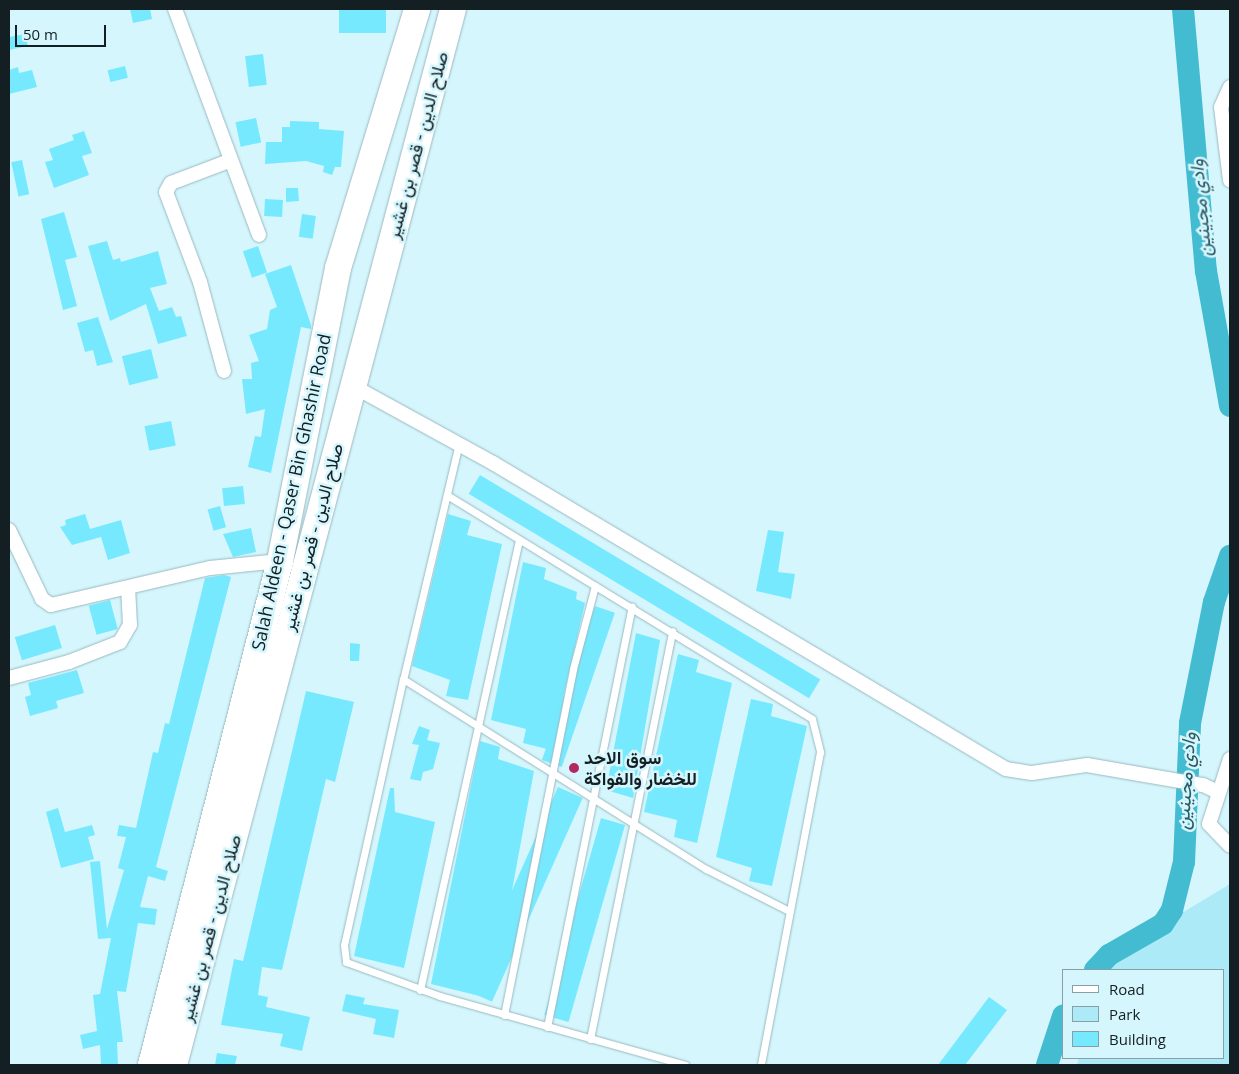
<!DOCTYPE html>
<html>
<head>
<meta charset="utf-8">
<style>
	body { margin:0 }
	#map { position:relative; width:1239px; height:1074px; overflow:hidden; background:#d5f6fd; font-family:"Open Sans",Vazirmatn,sans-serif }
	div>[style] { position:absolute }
	.green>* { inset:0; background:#abeaf6 }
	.river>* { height:22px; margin:-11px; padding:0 11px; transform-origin:11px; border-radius:11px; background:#43bbd0 }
	.building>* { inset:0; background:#77e9ff; transform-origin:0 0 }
	.roads { filter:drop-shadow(0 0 1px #99b9bf) drop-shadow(0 0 1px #99b9bf) }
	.lane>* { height:7px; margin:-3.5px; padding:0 3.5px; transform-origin:3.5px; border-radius:3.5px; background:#fff }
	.street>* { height:14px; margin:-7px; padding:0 7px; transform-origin:7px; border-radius:7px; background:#fff }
	.highway>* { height:26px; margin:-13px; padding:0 13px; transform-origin:13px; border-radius:13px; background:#fff }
	.dots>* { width:14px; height:14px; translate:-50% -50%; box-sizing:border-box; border:2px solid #d5f6fd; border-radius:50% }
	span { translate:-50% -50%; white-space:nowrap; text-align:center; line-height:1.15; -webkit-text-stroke:5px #d5f6fd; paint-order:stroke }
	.street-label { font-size:18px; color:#131f22 }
	.poi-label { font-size:18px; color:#131f22; font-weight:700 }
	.left { translate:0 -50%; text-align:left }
	.water-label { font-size:19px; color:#2a5b65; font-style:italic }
	.frame { position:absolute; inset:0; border:10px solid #131f22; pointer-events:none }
	.legend { position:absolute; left:1062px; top:969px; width:162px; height:90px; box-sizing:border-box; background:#d5f6fd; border:1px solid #87a0a5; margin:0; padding:6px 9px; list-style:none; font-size:15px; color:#131f22 }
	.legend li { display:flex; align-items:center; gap:10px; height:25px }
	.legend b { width:25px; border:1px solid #87a0a5 }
	.scale { position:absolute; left:15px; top:25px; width:91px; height:22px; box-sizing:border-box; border:2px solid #131f22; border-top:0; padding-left:6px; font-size:15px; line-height:18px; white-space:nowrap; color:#131f22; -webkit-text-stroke:4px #d5f6fd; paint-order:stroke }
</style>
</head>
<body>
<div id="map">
	<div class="green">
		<i style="clip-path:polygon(1230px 884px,1230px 1065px,1077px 1065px,1079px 1058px,1223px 1058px,1223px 970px,1101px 970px,1104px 960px)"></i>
	</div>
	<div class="river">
		<i style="left:1183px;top:9px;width:263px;rotate:85deg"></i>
		<i style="left:1206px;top:271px;width:137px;rotate:79.9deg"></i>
		<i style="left:1095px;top:970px;width:21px;rotate:-47deg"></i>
		<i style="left:1109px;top:955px;width:62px;rotate:-29.9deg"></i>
		<i style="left:1163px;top:924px;width:17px;rotate:-57deg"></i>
		<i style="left:1172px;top:910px;width:49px;rotate:-76deg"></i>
		<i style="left:1184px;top:862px;width:139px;rotate:-87.5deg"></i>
		<i style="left:1190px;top:723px;width:123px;rotate:-78.8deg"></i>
		<i style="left:1214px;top:602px;width:49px;rotate:-70.8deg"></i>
		<i style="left:1047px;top:1065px;width:52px;rotate:-71.9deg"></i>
	</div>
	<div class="building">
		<i style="clip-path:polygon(130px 9px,150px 9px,152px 19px,133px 23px)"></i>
		<i style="left:339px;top:9px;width:47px;height:24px"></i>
		<i style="clip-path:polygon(25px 34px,28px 46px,9px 50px,9px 37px)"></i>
		<i style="left:263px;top:54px;width:31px;height:18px;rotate:83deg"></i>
		<i style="left:125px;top:66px;width:12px;height:18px;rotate:76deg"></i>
		<i style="clip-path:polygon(18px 67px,19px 73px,32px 70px,37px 87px,9px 94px,9px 70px)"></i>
		<i style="left:256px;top:118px;width:25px;height:21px;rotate:78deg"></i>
		<i style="clip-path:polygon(290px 121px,319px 122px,319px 129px,344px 131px,341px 167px,335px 167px,332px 175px,323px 172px,324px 166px,306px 161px,265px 164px,266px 142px,282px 142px,282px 127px,290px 127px)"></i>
		<i style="clip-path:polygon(84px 131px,92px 153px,82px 156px,89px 175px,54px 188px,45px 162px,53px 160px,49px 149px,74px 140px,72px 135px)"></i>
		<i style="left:22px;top:160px;width:35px;height:11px;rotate:78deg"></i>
		<i style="clip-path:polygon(286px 188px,298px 188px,299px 201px,286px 202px)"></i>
		<i style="left:265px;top:199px;width:18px;height:17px;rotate:3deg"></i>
		<i style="clip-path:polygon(64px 212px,77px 257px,65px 260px,77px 306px,63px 310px,41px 219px)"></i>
		<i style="left:302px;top:214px;width:14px;height:23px;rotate:8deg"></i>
		<i style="clip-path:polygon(107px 241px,113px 260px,120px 258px,121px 262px,158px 251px,167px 284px,150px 288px,159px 311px,172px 307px,176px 317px,181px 316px,187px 336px,158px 344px,146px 304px,110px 321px,88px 246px)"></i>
		<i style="left:258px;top:246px;width:28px;height:16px;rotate:71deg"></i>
		<i style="clip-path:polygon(291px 265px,311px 325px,311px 329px,301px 327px,271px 473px,248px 467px,255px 436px,261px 437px,265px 409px,246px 414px,242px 379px,252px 379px,251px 363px,259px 361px,249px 335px,267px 329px,270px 310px,277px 307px,265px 274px)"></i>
		<i style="clip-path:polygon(98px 317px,113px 362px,97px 366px,93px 350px,85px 352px,77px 323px)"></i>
		<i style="left:151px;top:349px;width:30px;height:30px;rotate:76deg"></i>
		<i style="left:171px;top:421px;width:25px;height:27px;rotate:79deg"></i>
		<i style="left:480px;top:475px;width:397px;height:22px;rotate:31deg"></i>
		<i style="left:243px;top:486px;width:18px;height:21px;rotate:84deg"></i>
		<i style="left:220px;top:506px;width:22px;height:13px;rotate:74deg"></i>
		<i style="clip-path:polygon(85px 514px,90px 529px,121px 520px,130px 553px,108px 560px,101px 537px,72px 545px,60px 527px,66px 525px,65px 520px)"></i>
		<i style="clip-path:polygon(448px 514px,471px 521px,467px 535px,502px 544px,468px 700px,446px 696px,450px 680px,412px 666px)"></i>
		<i style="clip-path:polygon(251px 528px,256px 552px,233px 557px,223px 534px)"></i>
		<i style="clip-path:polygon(768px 530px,784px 532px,778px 572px,795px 574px,791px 599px,756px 591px)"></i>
		<i style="clip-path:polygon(523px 562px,546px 568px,544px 579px,577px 592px,576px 599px,585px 603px,551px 750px,523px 743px,526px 729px,491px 720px)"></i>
		<i style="clip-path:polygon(224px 575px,231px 577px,156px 867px,168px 871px,165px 881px,148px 876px,140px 907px,157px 909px,155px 925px,138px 923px,126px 992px,117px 991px,123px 1042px,117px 1042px,118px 1065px,101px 1065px,100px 1045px,83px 1049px,80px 1035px,97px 1031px,93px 995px,100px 994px,111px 938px,98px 939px,90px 862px,100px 861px,107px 929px,124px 870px,118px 868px,126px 837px,117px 836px,119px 825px,136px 828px,153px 752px,158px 753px,165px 723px,169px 724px,205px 578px)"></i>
		<i style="left:110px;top:600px;width:30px;height:22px;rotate:75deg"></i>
		<i style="left:595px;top:606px;width:21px;height:163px;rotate:19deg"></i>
		<i style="left:55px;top:625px;width:24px;height:42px;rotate:73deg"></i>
		<i style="clip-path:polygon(636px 633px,660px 640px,633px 798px,606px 790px)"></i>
		<i style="clip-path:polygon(350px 643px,360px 644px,359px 661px,350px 661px)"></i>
		<i style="clip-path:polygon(678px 654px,699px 660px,696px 672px,732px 683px,697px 843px,674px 837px,677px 820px,644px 812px)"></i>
		<i style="clip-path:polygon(77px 670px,84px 693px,56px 701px,58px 708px,30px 716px,25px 697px,31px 695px,28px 683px)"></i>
		<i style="clip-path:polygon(306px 691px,354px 702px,335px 782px,326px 779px,282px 970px,262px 967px,258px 995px,268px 997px,266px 1007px,310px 1017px,302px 1051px,280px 1046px,283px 1034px,221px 1025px,234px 959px,243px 961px)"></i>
		<i style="clip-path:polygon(751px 699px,773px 704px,771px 716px,807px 726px,772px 886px,749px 881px,752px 868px,716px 857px)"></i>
		<i style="clip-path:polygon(419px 726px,430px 730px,427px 740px,440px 743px,433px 769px,423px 772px,421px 781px,410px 779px,419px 745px,412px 744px)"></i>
		<i style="clip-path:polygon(480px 741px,500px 747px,498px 759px,534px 771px,492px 999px,431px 984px)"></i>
		<i style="left:558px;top:787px;width:27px;height:223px;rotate:24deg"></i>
		<i style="clip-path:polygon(390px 788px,394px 788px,395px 812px,435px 822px,404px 968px,354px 956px)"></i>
		<i style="clip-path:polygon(58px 808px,65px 832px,92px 825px,95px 835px,88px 837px,94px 859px,61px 868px,46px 812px)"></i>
		<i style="left:601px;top:818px;width:25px;height:205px;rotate:16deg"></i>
		<i style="clip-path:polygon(346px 994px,365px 998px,363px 1004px,399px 1010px,394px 1038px,373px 1034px,376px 1019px,342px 1011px)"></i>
		<i style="clip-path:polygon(989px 997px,1007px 1010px,965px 1065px,938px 1065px)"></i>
		<i style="clip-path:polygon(217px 1053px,237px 1056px,235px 1065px,215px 1065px)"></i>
	</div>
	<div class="roads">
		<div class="lane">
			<i style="left:459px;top:443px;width:243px;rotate:103.3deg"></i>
			<i style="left:403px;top:679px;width:358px;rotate:32.1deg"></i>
			<i style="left:706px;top:869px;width:91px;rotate:26.8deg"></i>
			<i style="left:447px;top:495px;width:428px;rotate:31.5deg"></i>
			<i style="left:812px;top:719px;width:34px;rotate:76deg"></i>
			<i style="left:820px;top:752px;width:319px;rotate:100.7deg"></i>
			<i style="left:403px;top:679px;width:272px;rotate:102.5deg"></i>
			<i style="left:344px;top:945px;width:17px;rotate:83deg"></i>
			<i style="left:346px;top:962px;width:100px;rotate:19.9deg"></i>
			<i style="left:440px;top:996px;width:255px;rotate:15.7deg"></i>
			<i style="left:420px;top:990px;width:461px;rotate:-77.6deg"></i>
			<i style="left:504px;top:1015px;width:353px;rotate:-78.7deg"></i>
			<i style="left:573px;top:669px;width:86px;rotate:-75.2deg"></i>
			<i style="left:547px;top:1027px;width:429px;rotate:-78.6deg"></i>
			<i style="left:590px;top:1039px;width:416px;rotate:-78.6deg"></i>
		</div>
		<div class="street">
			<i style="left:175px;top:9px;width:241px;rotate:69.6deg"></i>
			<i style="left:1230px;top:87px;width:22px;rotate:114deg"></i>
			<i style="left:1221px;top:107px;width:74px;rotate:83deg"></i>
			<i style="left:224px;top:371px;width:92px;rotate:-105.1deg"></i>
			<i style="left:200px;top:282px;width:96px;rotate:-110.7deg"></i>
			<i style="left:166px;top:192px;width:10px;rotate:-61deg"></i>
			<i style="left:171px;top:183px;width:62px;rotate:-20.8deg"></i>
			<i style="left:351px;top:385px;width:162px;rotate:28.8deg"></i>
			<i style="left:493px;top:463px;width:597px;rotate:30.82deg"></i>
			<i style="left:1006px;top:769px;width:26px;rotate:9deg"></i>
			<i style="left:1032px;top:773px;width:56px;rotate:-8.3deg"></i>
			<i style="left:1087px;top:765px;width:118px;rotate:9.8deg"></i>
			<i style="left:1203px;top:785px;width:17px;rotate:25deg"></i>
			<i style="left:9px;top:530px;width:76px;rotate:64.4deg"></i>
			<i style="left:42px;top:599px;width:11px;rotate:34deg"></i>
			<i style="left:51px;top:605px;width:163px;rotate:-13.1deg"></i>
			<i style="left:210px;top:568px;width:70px;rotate:-5.7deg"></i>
			<i style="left:9px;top:678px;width:62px;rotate:-14.9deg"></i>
			<i style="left:69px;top:662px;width:55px;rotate:-21.4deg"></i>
			<i style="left:120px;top:642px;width:20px;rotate:-60deg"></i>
			<i style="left:130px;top:625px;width:36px;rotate:-93deg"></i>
			<i style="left:1230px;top:759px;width:68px;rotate:107.9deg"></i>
			<i style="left:1209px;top:824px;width:30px;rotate:46deg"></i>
		</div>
		<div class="highway">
			<i style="left:151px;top:1065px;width:520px;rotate:-75.64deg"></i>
			<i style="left:280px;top:561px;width:299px;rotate:-78.8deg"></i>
			<i style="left:338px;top:268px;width:271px;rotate:-73deg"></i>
			<i style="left:174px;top:1065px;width:1092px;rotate:-75.2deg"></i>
		</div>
	</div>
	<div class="dots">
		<i style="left:574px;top:768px;background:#b42862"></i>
	</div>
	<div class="street-label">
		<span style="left:417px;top:145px;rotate:-75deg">صلاح الدين - قصر بن غشير</span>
		<span style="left:291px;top:492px;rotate:-78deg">Salah Aldeen - Qaser Bin Ghashir Road</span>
		<span style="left:312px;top:537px;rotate:-75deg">صلاح الدين - قصر بن غشير</span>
		<span style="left:210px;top:928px;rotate:-75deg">صلاح الدين - قصر بن غشير</span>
	</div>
	<div class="poi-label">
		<span class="left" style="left:584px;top:768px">سوق الاحد<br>للخضار والفواكة</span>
	</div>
	<div class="water-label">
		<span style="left:1201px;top:208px;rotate:-95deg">وادي مجينين</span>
		<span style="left:1186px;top:781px;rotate:-86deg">وادي مجينين</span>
	</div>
	<div class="frame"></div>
	<ul class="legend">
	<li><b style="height:6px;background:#fff"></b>Road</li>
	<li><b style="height:14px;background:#abeaf6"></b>Park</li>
	<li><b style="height:14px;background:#77e9ff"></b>Building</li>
	</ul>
	<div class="scale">50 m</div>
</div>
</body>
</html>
